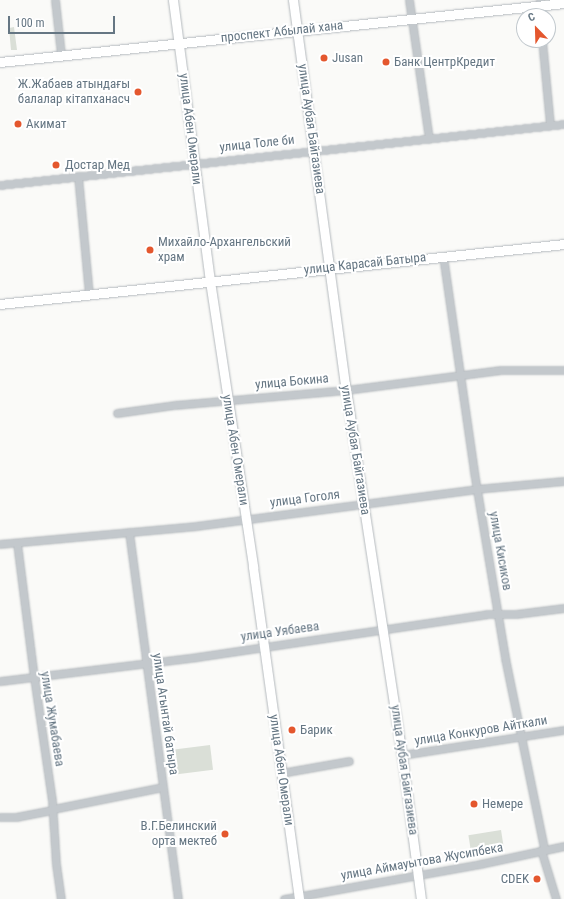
<!DOCTYPE html>
<html>
<head>
<meta charset="utf-8">
<style>
	body { margin:0 }
	#map { position:relative; width:564px; height:899px; overflow:hidden; background:#fafaf8; font-family:"Roboto Condensed",sans-serif }
	div>[style] { position:absolute }
	.green>* { inset:0; background:#dadfd7; transform-origin:0 0 }
	.roads { filter:drop-shadow(0 0 1px #b5babe) drop-shadow(0 0 1px #b5babe) }
	.minor>* { height:7px; margin:-3.5px; padding:0 3.5px; transform-origin:3.5px; border-radius:3.5px; background:#c3c8cc }
	.major>* { height:9px; margin:-4.5px; padding:0 4.5px; transform-origin:4.5px; border-radius:4.5px; background:#fff }
	.dots>* { width:11px; height:11px; translate:-50% -50%; box-sizing:border-box; border:2px solid #fff; border-radius:50% }
	span { translate:-50% -50%; white-space:nowrap; text-align:center; line-height:1.15; -webkit-text-stroke:4px #fff; paint-order:stroke }
	.street-label { font-size:13px; color:#657683 }
	.poi-label { font-size:13px; color:#657683 }
	.left { translate:0 -50%; text-align:left }
	.right { translate:-100% -50%; text-align:right }
	.north { position:absolute; left:516px; top:8px; width:40px; height:40px; box-sizing:border-box; background:#fff; border:1px solid #c1c8cd; border-radius:50%; rotate:337deg; font-size:11px; font-weight:700; line-height:16px; text-align:center; color:#657683 }
	.north::after { content:''; display:block; margin:auto; width:14px; height:18px; background:#e4572e; clip-path:polygon(50% 0,100% 100%,50% 72%,0 100%) }
	.scale { position:absolute; left:8px; top:16px; width:107px; height:18px; box-sizing:border-box; border:2px solid #657683; border-top:0; padding-left:5px; font-size:12px; line-height:14px; white-space:nowrap; color:#657683; -webkit-text-stroke:3px #fff; paint-order:stroke }
</style>
</head>
<body>
<div id="map">
	<div class="green">
		<i style="clip-path:polygon(14px 27px,17px 50px,11px 50px,9px 28px)"></i>
		<i style="left:210px;top:745px;width:25px;height:36px;rotate:83deg"></i>
		<i style="left:501px;top:830px;width:18px;height:33px;rotate:81deg"></i>
	</div>
	<div class="roads">
		<div class="minor">
			<i style="left:55px;top:0;width:54px;rotate:83.7deg"></i>
			<i style="left:409px;top:0;width:140px;rotate:81.8deg"></i>
			<i style="left:540px;top:0;width:16px;rotate:86deg"></i>
			<i style="left:542px;top:40px;width:85px;rotate:84.6deg"></i>
			<i style="left:78px;top:176px;width:119px;rotate:84.7deg"></i>
			<i style="left:0;top:185px;width:567px;rotate:-6.17deg"></i>
			<i style="left:443px;top:256px;width:218px;rotate:81.8deg"></i>
			<i style="left:474px;top:472px;width:189px;rotate:80.5deg"></i>
			<i style="left:505px;top:658px;width:194px;rotate:78.4deg"></i>
			<i style="left:117px;top:413px;width:59px;rotate:-7.9deg"></i>
			<i style="left:175px;top:405px;width:172px;rotate:-5deg"></i>
			<i style="left:346px;top:390px;width:156px;rotate:-7.4deg"></i>
			<i style="left:501px;top:370px;width:63px"></i>
			<i style="left:129px;top:532px;width:370px;rotate:82.4deg"></i>
			<i style="left:17px;top:543px;width:135px;rotate:82.8deg"></i>
			<i style="left:34px;top:677px;width:125px;rotate:81.7deg"></i>
			<i style="left:52px;top:801px;width:63px;rotate:86.4deg"></i>
			<i style="left:56px;top:864px;width:35px;rotate:82deg"></i>
			<i style="left:0;top:544px;width:197px;rotate:-5.2deg"></i>
			<i style="left:196px;top:526px;width:282px;rotate:-7.5deg"></i>
			<i style="left:476px;top:489px;width:88px;rotate:-5.2deg"></i>
			<i style="left:0;top:681px;width:198px;rotate:-6.9deg"></i>
			<i style="left:197px;top:657px;width:293px;rotate:-8.4deg"></i>
			<i style="left:487px;top:614px;width:29px"></i>
			<i style="left:516px;top:614px;width:48px;rotate:-7.1deg"></i>
			<i style="left:402px;top:755px;width:164px;rotate:-8.8deg"></i>
			<i style="left:281px;top:773px;width:69px;rotate:-10deg"></i>
			<i style="left:53px;top:809px;width:112px;rotate:-11.3deg"></i>
			<i style="left:0;top:817px;width:16px"></i>
			<i style="left:16px;top:817px;width:38px;rotate:-11deg"></i>
			<i style="left:541px;top:850px;width:51px;rotate:73deg"></i>
			<i style="left:284px;top:899px;width:199px;rotate:-10.1deg"></i>
			<i style="left:480px;top:864px;width:86px;rotate:-12.1deg"></i>
		</div>
		<div class="major">
			<i style="left:173px;top:0;width:283px;rotate:82.5deg"></i>
			<i style="left:210px;top:281px;width:289px;rotate:81.4deg"></i>
			<i style="left:253px;top:567px;width:335px;rotate:82.1deg"></i>
			<i style="left:293px;top:0;width:394px;rotate:82.3deg"></i>
			<i style="left:346px;top:390px;width:369px;rotate:81.3deg"></i>
			<i style="left:402px;top:755px;width:145px;rotate:82.5deg"></i>
			<i style="left:0;top:62px;width:567px;rotate:-5.97deg"></i>
			<i style="left:0;top:304px;width:567px;rotate:-6.07deg"></i>
		</div>
	</div>
	<div class="dots">
		<i style="left:324px;top:58px;background:#e4572e"></i>
		<i style="left:386px;top:62px;background:#e4572e"></i>
		<i style="left:138px;top:92px;background:#e4572e"></i>
		<i style="left:18px;top:124px;background:#e4572e"></i>
		<i style="left:56px;top:165px;background:#e4572e"></i>
		<i style="left:150px;top:250px;background:#e4572e"></i>
		<i style="left:292px;top:730px;background:#e4572e"></i>
		<i style="left:474px;top:804px;background:#e4572e"></i>
		<i style="left:225px;top:834px;background:#e4572e"></i>
		<i style="left:537px;top:879px;background:#e4572e"></i>
	</div>
	<div class="street-label">
		<span style="left:282px;top:32px;rotate:-6deg">проспект Абылай хана</span>
		<span style="left:190px;top:129px;rotate:83deg">улица Абен Омерали</span>
		<span style="left:311px;top:129px;rotate:82deg">улица Аубая Байгазиева</span>
		<span style="left:257px;top:144px;rotate:-6deg">улица Толе би</span>
		<span style="left:365px;top:264px;rotate:-6deg">улица Карасай Батыра</span>
		<span style="left:292px;top:382px;rotate:-5deg">улица Бокина</span>
		<span style="left:235px;top:450px;rotate:81deg">улица Абен Омерали</span>
		<span style="left:355px;top:450px;rotate:81deg">улица Аубая Байгазиева</span>
		<span style="left:305px;top:499px;rotate:-7deg">улица Гоголя</span>
		<span style="left:500px;top:551px;rotate:80deg">улица Кисиков</span>
		<span style="left:280px;top:632px;rotate:-8deg">улица Уябаева</span>
		<span style="left:165px;top:714px;rotate:82deg">улица Агынтай батыра</span>
		<span style="left:52px;top:719px;rotate:81deg">улица Жумабаева</span>
		<span style="left:481px;top:731px;rotate:-9deg">улица Конкуров Айткали</span>
		<span style="left:281px;top:770px;rotate:82deg">улица Абен Омерали</span>
		<span style="left:404px;top:770px;rotate:82deg">улица Аубая Байгазиева</span>
		<span style="left:422px;top:862px;rotate:-10deg">улица Аймауытова Жусипбека</span>
	</div>
	<div class="poi-label">
		<span class="left" style="left:332px;top:58px">Jusan</span>
		<span class="left" style="left:394px;top:62px">Банк ЦентрКредит</span>
		<span class="right" style="left:130px;top:92px">Ж.Жабаев атындағы<br>балалар кітапханасч</span>
		<span class="left" style="left:26px;top:124px">Акимат</span>
		<span class="left" style="left:65px;top:165px">Достар Мед</span>
		<span class="left" style="left:158px;top:250px">Михайло-Архангельский<br>храм</span>
		<span class="left" style="left:300px;top:730px">Барик</span>
		<span class="left" style="left:482px;top:804px">Немере</span>
		<span class="right" style="left:217px;top:834px">В.Г.Белинский<br>орта мектеб</span>
		<span class="right" style="left:529px;top:879px">CDEK</span>
	</div>
	<div class="north">С</div>
	<div class="scale">100 m</div>
</div>
</body>
</html>
